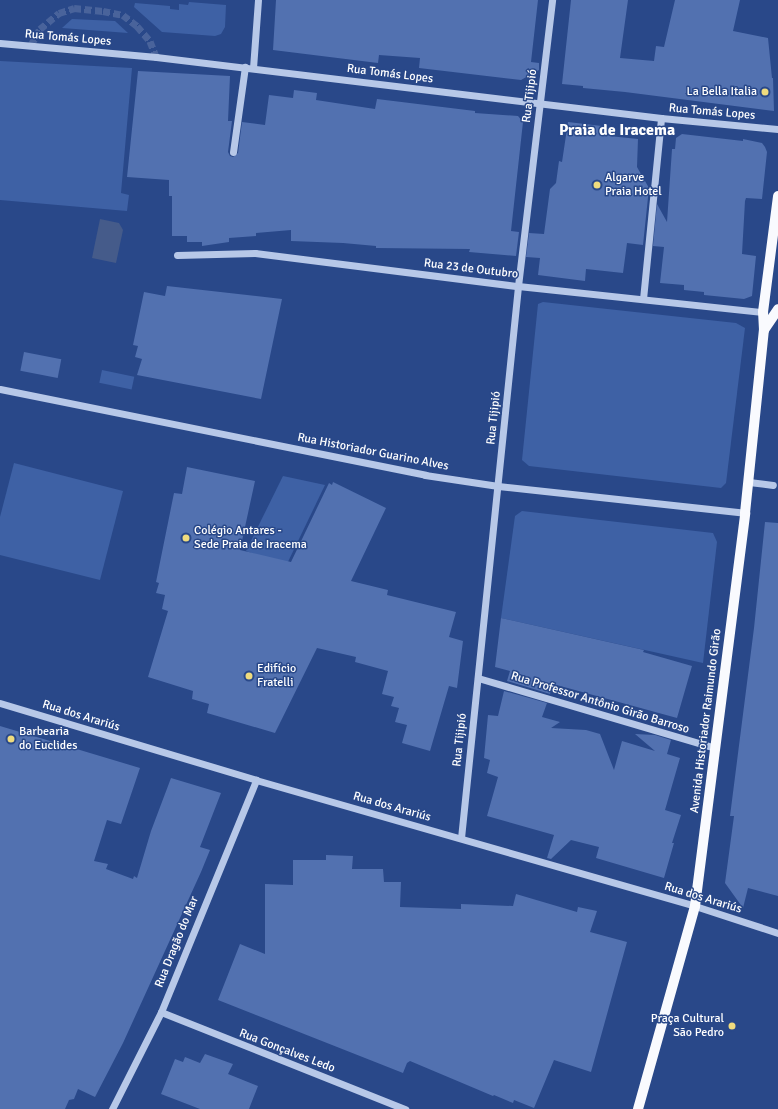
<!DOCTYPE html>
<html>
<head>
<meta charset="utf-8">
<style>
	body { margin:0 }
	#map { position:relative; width:778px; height:1109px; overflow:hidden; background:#294889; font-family:Signika,sans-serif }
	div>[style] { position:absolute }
	.green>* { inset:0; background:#3e61a5; transform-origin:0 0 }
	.water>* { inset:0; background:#455b8a }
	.building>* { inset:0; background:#5271b0; transform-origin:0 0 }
	.minor-tunnel>* { height:7px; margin-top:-3.5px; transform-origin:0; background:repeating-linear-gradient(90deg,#49639b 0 7px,transparent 0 10.5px) }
	.minor>* { height:7px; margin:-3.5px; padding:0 3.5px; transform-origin:3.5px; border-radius:3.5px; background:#b7c8e8 }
	.major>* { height:10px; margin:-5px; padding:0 5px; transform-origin:5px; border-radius:5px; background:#f9fafe }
	.dots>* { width:11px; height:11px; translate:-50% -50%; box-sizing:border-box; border:2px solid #294889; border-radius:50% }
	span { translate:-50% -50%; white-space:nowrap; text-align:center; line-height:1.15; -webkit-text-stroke:3px #294889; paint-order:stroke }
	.street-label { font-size:12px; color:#fff }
	.poi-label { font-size:12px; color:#fff }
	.right { translate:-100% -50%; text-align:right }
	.left { translate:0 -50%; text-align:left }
	.district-label { font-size:16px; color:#fff; font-weight:700 }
</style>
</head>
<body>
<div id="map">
	<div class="green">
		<i style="clip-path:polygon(189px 2px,226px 5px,225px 27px,221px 34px,215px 36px,162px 32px,134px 7px,135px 3px,170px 6px,170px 9px,179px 10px,179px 4px,188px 5px)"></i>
		<i style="clip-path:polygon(72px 19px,115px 21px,128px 33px,62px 28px)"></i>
		<i style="clip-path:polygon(0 61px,132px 68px,121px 193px,129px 195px,127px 211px,0 200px)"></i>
		<i style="clip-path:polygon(543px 302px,736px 323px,745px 328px,726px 483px,721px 488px,529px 466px,522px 460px,538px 304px)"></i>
		<i style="left:102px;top:370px;width:33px;height:13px;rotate:12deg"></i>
		<i style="clip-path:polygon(14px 463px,123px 491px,100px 580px,0 555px,0 517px)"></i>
		<i style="clip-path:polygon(283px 476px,325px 485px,286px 566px,246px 551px)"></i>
		<i style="clip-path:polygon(522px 511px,713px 533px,717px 542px,703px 663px,501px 618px,515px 516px)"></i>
	</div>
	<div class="water">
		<i style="clip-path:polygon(100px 219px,119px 223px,123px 230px,116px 263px,92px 258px)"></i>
	</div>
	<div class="building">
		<i style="clip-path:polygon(276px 0,538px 0,531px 62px,539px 63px,539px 70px,521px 80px,419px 68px,420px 58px,379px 55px,378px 63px,273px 50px)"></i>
		<i style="clip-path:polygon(571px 0,628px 0,620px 58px,654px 61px,656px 46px,664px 47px,675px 0,740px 0,733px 31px,768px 38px,772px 78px,773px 78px,774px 111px,625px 92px,583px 88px,583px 86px,562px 84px)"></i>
		<i style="clip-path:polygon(138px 71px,230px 76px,228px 121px,232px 121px,228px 152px,230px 156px,233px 157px,238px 153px,242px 122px,265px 125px,269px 95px,293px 98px,294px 90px,317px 93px,316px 100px,375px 109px,377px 99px,475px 111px,475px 113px,518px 116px,523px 122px,511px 231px,519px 232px,516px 256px,469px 252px,470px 249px,376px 248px,376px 246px,343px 243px,291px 241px,291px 230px,256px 233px,256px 236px,229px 238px,229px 242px,202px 246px,202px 242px,187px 242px,187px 236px,172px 236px,172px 196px,169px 196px,169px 180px,127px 177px)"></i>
		<i style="clip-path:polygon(568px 122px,610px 127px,609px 136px,638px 139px,637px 167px,649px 188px,643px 245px,627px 243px,623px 273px,586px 269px,585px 281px,538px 275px,540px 258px,526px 257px,529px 233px,544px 234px,550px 189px,556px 183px,559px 161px,562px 162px)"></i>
		<i style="clip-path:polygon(682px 134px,743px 141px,743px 139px,762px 143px,765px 147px,767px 152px,762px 199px,746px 198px,745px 201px,742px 254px,756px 256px,752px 296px,744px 299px,704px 295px,704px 292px,684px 290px,684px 285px,660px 283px,664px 247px,653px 246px,657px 204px,667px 222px,672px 149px,675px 149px,676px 138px)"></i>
		<i style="clip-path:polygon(167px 286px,282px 299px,261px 399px,137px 375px,142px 359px,135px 357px,138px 346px,133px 345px,144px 292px,165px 296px)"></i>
		<i style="left:24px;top:352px;width:38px;height:19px;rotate:11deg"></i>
		<i style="clip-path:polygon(187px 467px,255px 481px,240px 550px,291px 562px,329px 483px,332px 485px,333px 482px,386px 508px,351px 581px,388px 590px,387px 595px,456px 612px,449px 637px,463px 641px,457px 688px,449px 686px,430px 751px,402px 743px,407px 725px,395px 722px,399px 708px,391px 706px,394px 697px,382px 694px,388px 671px,355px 662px,356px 657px,317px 648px,275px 733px,207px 713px,209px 704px,192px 699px,193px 691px,148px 677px,168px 611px,162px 609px,165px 595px,156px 593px,159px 583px,156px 582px,174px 493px,182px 494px)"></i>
		<i style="clip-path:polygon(765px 522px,778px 523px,778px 896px,748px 888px,743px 908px,725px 883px,734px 816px,730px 816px,754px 628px)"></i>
		<i style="clip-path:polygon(501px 618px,644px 650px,643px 652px,692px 666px,677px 718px,553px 684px,550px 694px,507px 681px,510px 671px,495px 667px)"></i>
		<i style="clip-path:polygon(504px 691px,547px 703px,542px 717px,560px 722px,551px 728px,586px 730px,600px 734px,614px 770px,622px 741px,655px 751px,635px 734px,655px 735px,671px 740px,667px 754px,680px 758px,665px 810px,681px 815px,672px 843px,674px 843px,664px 878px,596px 858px,599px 847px,571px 840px,551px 859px,547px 858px,554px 835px,487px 816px,498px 777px,487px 773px,490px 760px,484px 758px,488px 715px,498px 716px)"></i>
		<i style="clip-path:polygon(0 726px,140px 768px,121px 824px,107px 820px,94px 861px,108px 864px,106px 869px,133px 879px,134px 876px,137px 878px,151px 831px,171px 778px,221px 793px,200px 847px,210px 850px,201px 872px,123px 1043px,95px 1097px,78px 1089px,74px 1099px,69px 1100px,65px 1109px,0 1109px)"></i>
		<i style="clip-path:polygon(326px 855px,353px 856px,352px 869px,383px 869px,384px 882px,401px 882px,400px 907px,461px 909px,461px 904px,513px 906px,516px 894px,577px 912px,578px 907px,597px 911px,590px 932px,627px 942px,591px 1072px,554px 1060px,534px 1108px,514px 1100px,513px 1103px,494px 1095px,493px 1096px,410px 1061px,407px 1063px,403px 1073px,218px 1000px,240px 944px,265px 954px,265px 884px,293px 885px,293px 860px,326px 860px)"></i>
		<i style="clip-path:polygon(205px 1054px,233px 1064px,228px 1074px,258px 1086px,249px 1109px,200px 1109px,161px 1094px,175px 1059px,183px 1062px,185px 1057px,200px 1063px)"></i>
	</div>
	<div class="minor-tunnel">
		<i style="left:31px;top:45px;width:18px;rotate:-61deg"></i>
		<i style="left:40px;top:29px;width:25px;rotate:-40deg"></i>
		<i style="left:59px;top:13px;width:16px;rotate:-18deg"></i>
		<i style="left:74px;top:8px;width:29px;rotate:6deg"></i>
		<i style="left:103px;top:11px;width:20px;rotate:11deg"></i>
		<i style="left:123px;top:15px;width:18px;rotate:38deg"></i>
		<i style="left:137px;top:26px;width:20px;rotate:49deg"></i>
		<i style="left:150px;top:41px;width:17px;rotate:69deg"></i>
	</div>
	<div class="minor">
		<i style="left:0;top:43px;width:157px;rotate:5.1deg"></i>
		<i style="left:156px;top:57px;width:509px;rotate:6.89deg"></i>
		<i style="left:661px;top:118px;width:118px;rotate:5.4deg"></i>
		<i style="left:253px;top:68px;width:68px;rotate:-85.8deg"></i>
		<i style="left:233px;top:152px;width:86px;rotate:-82deg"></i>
		<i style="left:177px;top:255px;width:78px;rotate:-1.5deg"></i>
		<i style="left:255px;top:253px;width:265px;rotate:7.2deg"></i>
		<i style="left:518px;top:286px;width:246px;rotate:6.1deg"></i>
		<i style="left:643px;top:299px;width:182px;rotate:-84.3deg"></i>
		<i style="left:0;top:389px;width:434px;rotate:11.4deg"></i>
		<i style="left:425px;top:475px;width:74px;rotate:8.6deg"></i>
		<i style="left:498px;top:486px;width:248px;rotate:6.2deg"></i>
		<i style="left:749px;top:482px;width:24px;rotate:7deg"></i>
		<i style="left:478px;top:678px;width:248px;rotate:16.4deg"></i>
		<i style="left:0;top:703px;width:267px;rotate:16.7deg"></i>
		<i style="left:256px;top:780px;width:457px;rotate:16deg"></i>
		<i style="left:695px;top:906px;width:87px;rotate:18deg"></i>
		<i style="left:461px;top:838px;width:555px;rotate:-84.1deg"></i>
		<i style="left:518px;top:286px;width:288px;rotate:-83.2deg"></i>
		<i style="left:161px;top:1012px;width:263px;rotate:21.7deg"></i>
		<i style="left:112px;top:1109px;width:109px;rotate:-63.2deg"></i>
		<i style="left:161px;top:1012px;width:251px;rotate:-67.7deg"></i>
	</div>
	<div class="major">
		<i style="left:764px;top:330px;width:25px;rotate:-56deg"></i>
		<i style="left:638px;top:1109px;width:211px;rotate:-74.3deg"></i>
		<i style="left:695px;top:906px;width:396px;rotate:-82.7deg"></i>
		<i style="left:745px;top:513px;width:184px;rotate:-84.1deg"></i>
		<i style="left:764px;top:330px;width:18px;rotate:-93deg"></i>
		<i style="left:763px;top:312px;width:117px;rotate:-82.6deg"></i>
	</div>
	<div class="dots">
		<i style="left:765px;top:92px;background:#efdb7e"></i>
		<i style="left:597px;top:185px;background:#efdb7e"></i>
		<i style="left:186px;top:538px;background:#efdb7e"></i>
		<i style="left:249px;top:676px;background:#efdb7e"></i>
		<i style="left:11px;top:739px;background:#efdb7e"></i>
		<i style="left:732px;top:1026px;background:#efdb7e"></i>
	</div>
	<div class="street-label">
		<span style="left:68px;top:38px;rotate:5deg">Rua Tomás Lopes</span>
		<span style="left:390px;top:74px;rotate:7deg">Rua Tomás Lopes</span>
		<span style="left:530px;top:96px;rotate:-83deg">Rua Tijipió</span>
		<span style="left:712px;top:112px;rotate:5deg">Rua Tomás Lopes</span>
		<span style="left:471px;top:269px;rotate:7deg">Rua 23 de Outubro</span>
		<span style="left:494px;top:418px;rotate:-84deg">Rua Tijipió</span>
		<span style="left:373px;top:452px;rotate:11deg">Rua Historiador Guarino Alves</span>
		<span style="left:600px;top:703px;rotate:17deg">Rua Professor Antônio Girão Barroso</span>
		<span style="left:81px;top:716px;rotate:17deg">Rua dos Arariús</span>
		<span style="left:706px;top:721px;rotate:-83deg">Avenida Historiador Raimundo Girão</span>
		<span style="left:460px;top:740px;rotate:-84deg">Rua Tijipió</span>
		<span style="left:392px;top:807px;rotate:16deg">Rua dos Arariús</span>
		<span style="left:703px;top:898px;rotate:17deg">Rua dos Arariús</span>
		<span style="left:177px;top:942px;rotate:-68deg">Rua Dragão do Mar</span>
		<span style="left:287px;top:1051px;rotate:21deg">Rua Gonçalves Ledo</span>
	</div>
	<div class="poi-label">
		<span class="right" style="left:757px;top:92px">La Bella Italia</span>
		<span class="left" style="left:605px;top:185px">Algarve<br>Praia Hotel</span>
		<span class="left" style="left:194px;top:538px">Colégio Antares -<br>Sede Praia de Iracema</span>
		<span class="left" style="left:257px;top:676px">Edifício<br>Fratelli</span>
		<span class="left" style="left:19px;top:739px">Barbearia<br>do Euclides</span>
		<span class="right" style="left:724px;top:1026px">Praça Cultural<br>São Pedro</span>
	</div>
	<div class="district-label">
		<span style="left:617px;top:130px">Praia de Iracema</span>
	</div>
</div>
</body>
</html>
